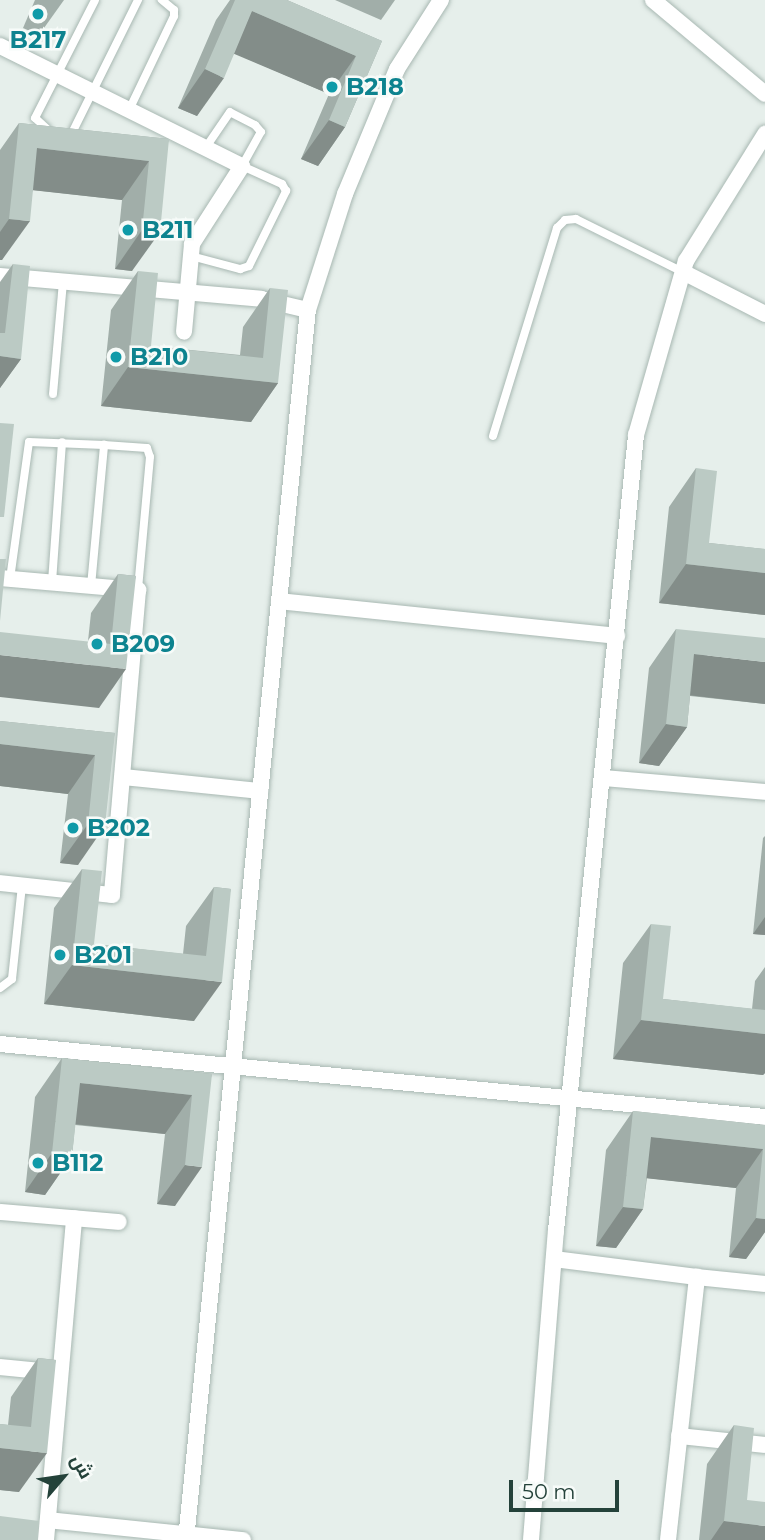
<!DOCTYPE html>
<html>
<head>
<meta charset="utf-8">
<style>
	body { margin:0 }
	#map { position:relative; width:765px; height:1540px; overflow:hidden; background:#e6efeb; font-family:Montserrat,Cairo,sans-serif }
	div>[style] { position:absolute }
	.roads { filter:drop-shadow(0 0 2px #a8b8b2) drop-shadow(0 0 2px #a8b8b2) }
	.lane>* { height:8px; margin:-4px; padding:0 4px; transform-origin:4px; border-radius:4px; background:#fff }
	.street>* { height:16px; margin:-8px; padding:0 8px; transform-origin:8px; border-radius:8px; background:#fff }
	.wall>* { inset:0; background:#a1aea9 }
	.shaded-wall>* { inset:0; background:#838d89 }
	.building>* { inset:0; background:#bbcac4 }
	.dots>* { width:19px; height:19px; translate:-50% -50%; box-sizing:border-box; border:4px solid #f7fbf9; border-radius:50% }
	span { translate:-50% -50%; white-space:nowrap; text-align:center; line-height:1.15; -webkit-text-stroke:5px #f7fbf9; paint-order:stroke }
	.culture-label { font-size:24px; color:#0d838f; font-weight:700 }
	.left { translate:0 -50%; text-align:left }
	.north { position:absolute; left:28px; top:1442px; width:70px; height:70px; -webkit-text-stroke:5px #f7fbf9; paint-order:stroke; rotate:61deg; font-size:19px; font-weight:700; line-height:28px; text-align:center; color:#24423a }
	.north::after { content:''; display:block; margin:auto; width:24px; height:32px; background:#24423a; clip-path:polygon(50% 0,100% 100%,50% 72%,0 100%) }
	.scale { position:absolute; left:509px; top:1480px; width:110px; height:32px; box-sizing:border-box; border:4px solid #24423a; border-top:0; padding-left:9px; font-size:21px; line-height:24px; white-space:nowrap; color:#24423a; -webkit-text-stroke:5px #f7fbf9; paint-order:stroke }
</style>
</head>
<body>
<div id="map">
	<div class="roads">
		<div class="lane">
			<i style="left:130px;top:108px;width:102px;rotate:-64.4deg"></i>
			<i style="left:174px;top:16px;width:6px;rotate:-90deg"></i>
			<i style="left:174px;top:10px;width:16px;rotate:-140deg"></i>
			<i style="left:47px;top:129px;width:16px;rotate:-137deg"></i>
			<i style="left:35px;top:118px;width:132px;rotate:-63deg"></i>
			<i style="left:71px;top:135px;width:151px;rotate:-63.6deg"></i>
			<i style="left:191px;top:256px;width:51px;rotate:14.9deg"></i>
			<i style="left:240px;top:269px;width:9px;rotate:-18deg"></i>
			<i style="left:249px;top:266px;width:84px;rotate:-63.7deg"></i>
			<i style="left:286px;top:191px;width:8px;rotate:-120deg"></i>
			<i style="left:282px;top:184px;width:44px;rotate:-155.8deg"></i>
			<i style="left:242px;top:166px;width:39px;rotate:-61deg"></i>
			<i style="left:261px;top:132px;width:9px;rotate:-131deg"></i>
			<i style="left:255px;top:125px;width:28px;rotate:-153deg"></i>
			<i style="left:230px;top:112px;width:42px;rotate:124.4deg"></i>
			<i style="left:53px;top:394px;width:112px;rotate:-84.9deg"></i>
			<i style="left:493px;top:436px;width:218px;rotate:-72.9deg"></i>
			<i style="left:557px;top:228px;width:11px;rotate:-45deg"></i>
			<i style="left:565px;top:220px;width:11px;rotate:-5deg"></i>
			<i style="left:576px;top:219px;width:119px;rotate:26.4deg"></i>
			<i style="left:10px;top:579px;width:138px;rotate:-82.1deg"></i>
			<i style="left:29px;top:442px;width:75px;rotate:2.3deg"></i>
			<i style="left:104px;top:445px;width:43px;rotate:4deg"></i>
			<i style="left:147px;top:448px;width:9px;rotate:72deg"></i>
			<i style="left:150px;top:457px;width:134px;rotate:95.2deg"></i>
			<i style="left:52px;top:582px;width:140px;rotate:-85.9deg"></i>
			<i style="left:91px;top:586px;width:142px;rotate:-84.7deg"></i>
			<i style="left:0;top:988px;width:15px;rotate:-37deg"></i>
			<i style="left:12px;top:979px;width:94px;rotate:-83.9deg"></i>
		</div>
		<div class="street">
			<i style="left:653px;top:0;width:146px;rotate:40deg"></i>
			<i style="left:0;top:46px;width:270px;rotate:26.4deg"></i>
			<i style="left:242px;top:166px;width:93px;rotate:122.7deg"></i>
			<i style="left:192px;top:244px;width:88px;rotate:95.2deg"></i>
			<i style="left:683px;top:272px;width:92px;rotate:27.1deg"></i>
			<i style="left:0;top:276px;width:262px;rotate:5deg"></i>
			<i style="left:261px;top:299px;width:48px;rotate:13.2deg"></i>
			<i style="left:0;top:578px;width:139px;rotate:5deg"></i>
			<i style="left:138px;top:590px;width:306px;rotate:94.9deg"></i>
			<i style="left:112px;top:895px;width:113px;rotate:-173.9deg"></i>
			<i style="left:279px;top:601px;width:340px;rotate:5.9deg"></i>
			<i style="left:124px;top:777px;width:137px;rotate:5.9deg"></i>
			<i style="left:603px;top:778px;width:163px;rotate:4.9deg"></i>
			<i style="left:0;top:1044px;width:768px;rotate:5.45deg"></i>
			<i style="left:0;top:1212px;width:119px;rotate:4.8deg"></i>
			<i style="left:554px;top:1259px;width:144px;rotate:7.2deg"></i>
			<i style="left:0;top:1367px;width:51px;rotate:5.6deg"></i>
			<i style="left:679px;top:1436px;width:86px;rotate:6deg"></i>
			<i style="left:48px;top:1520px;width:196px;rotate:5.9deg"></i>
			<i style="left:46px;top:1540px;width:323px;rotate:-85deg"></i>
			<i style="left:186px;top:1540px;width:1236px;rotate:-84.34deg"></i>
			<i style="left:308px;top:310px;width:122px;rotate:-72.3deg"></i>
			<i style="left:345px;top:194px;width:135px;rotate:-67.4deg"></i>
			<i style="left:397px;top:69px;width:82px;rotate:-57.5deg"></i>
			<i style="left:531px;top:1540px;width:310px;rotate:-85.4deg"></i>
			<i style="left:556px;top:1231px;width:800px;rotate:-84.26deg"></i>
			<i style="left:636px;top:435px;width:181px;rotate:-74deg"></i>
			<i style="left:686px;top:261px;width:150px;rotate:-58.1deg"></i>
			<i style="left:668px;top:1540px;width:265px;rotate:-83.7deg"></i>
			<i style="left:697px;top:1277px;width:68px;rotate:5.9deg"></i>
		</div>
	</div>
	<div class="wall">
		<i style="clip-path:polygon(35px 0,64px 0,39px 35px,23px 28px)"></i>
		<i style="clip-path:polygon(230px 0,287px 0,382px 41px,345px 127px,318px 166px,301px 159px,329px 94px,234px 53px,197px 116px,178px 108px,216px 20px)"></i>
		<i style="clip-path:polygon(335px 0,395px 0,381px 20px)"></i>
		<i style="clip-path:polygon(19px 123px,169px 139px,132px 271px,115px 269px,122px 200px,33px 190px,2px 260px,0 260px,0 150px)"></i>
		<i style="clip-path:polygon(13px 264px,21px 359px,0 388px,0 282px)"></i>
		<i style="clip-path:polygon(138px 271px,151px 346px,240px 355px,243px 327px,270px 288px,278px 383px,251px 422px,101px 406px,111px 310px)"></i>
		<i style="clip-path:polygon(696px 468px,709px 543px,765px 549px,765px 615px,659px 603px,669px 507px)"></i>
		<i style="clip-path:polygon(118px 574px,136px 576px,99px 708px,88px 641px,91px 613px)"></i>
		<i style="clip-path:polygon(676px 629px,765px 704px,690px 696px,687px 727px,659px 766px,639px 763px,649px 668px)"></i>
		<i style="clip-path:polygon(0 721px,115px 733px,78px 865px,60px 863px,68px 794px,0 786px)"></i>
		<i style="clip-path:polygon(765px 836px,765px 935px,753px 934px,763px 838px)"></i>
		<i style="clip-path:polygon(82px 869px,94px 944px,183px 954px,186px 926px,214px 887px,231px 889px,194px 1021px,44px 1004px,54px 908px)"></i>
		<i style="clip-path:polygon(651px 924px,663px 999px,752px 1009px,755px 981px,765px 967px,765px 1073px,763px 1075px,613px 1059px,623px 963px)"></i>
		<i style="clip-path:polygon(62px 1058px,212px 1074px,175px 1206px,157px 1204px,165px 1134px,75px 1125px,72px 1156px,45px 1195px,25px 1192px,35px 1097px)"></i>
		<i style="clip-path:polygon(633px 1111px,765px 1125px,765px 1232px,746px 1259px,729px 1257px,736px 1188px,647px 1178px,643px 1209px,616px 1248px,596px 1246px,606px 1150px)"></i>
		<i style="clip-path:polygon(38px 1358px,56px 1360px,19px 1492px,0 1490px,0 1424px,8px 1425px,11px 1397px)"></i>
		<i style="clip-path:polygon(734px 1425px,747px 1500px,765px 1540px,699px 1540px,707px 1464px)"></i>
	</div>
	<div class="shaded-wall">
		<i style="clip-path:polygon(252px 11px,356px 56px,329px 94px,225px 50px)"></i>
		<i style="clip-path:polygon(205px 69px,224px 78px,197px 116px,178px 108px)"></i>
		<i style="clip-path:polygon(329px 120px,345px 127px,318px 166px,301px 159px)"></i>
		<i style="clip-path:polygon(37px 148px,149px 161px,122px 200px,13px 188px)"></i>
		<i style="clip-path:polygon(9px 219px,30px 221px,2px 260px,0 260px,0 232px)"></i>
		<i style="clip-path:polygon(142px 230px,160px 232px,132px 271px,115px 269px)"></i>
		<i style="clip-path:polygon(0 356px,21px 359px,0 388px)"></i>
		<i style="clip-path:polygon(128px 367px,278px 383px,251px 422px,101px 406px)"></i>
		<i style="clip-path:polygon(686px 564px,765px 573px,765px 615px,659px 603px)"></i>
		<i style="clip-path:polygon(694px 654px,765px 662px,765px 704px,670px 693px)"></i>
		<i style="clip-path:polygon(0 655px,126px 669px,99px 708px,0 697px)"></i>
		<i style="clip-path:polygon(666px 724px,687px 727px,659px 766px,639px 763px)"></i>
		<i style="clip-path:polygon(0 744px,95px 755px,68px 794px,0 786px)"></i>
		<i style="clip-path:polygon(88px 824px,105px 826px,78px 865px,60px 863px)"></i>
		<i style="clip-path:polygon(765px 917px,765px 935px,753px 934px)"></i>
		<i style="clip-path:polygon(72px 965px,222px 982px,194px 1021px,44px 1004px)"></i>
		<i style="clip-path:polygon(641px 1020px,765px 1034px,765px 1073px,763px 1075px,613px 1059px)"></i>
		<i style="clip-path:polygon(80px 1083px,192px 1095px,165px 1134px,55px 1122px)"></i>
		<i style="clip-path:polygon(651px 1137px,763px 1149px,736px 1188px,626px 1176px)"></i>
		<i style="clip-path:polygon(52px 1153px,72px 1156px,45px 1195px,25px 1192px)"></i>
		<i style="clip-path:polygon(185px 1165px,202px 1167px,175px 1206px,157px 1204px)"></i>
		<i style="clip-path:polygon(623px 1207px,643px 1209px,616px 1248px,596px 1246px)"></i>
		<i style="clip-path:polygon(756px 1218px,765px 1219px,765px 1232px,746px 1259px,729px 1257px)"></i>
		<i style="clip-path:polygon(0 1448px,47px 1453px,19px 1492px,0 1490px)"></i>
		<i style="clip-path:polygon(724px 1521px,765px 1526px,765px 1540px,711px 1540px)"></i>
	</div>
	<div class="building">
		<i style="clip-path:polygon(235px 0,287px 0,382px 41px,345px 127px,329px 120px,356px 56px,252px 11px,224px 78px,205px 69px)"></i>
		<i style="clip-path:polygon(19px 123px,169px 139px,160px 232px,142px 230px,149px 161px,37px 148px,30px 221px,9px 219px)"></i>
		<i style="clip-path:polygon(13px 264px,30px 266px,21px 359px,0 356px,0 333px,5px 333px)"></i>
		<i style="clip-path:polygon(138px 271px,158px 273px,151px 346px,263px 358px,270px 288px,288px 290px,278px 383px,128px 367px)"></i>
		<i style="clip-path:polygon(0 423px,14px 424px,4px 517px,0 517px)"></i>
		<i style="clip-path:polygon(696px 468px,717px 471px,709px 543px,765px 549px,765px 573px,686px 564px)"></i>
		<i style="clip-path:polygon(0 559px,6px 559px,0 621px)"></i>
		<i style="clip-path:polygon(118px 574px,136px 576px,126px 669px,0 655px,0 632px,111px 644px)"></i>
		<i style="clip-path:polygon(676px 629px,765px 638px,765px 662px,694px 654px,687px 727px,666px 724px)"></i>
		<i style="clip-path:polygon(0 721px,115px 733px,105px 826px,88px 824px,95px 755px,0 744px)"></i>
		<i style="clip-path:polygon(82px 869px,102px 871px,94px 944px,206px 956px,214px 887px,231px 889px,222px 982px,72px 965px)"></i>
		<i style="clip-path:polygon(651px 924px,671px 926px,663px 999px,765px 1010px,765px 1034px,641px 1020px)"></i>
		<i style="clip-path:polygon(62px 1058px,212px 1074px,202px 1167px,185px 1165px,192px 1095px,80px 1083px,72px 1156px,52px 1153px)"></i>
		<i style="clip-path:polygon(633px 1111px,765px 1125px,765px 1219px,756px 1218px,763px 1149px,651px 1137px,643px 1209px,623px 1207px)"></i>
		<i style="clip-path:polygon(38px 1358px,56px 1360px,47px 1453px,0 1448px,0 1424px,31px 1427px)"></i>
		<i style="clip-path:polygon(734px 1425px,754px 1428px,747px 1500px,765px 1502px,765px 1526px,724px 1521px)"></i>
		<i style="clip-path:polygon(0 1516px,39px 1521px,37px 1540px,0 1540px)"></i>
	</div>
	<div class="dots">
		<i style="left:38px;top:14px;background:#0f9aa8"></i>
		<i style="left:332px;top:87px;background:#0f9aa8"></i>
		<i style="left:128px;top:230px;background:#0f9aa8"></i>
		<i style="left:116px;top:357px;background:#0f9aa8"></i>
		<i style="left:97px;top:644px;background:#0f9aa8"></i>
		<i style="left:73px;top:828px;background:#0f9aa8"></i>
		<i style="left:60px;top:955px;background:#0f9aa8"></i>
		<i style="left:38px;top:1163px;background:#0f9aa8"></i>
	</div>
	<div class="culture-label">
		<span style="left:38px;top:40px">B217</span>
		<span class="left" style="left:346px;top:87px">B218</span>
		<span class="left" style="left:142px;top:230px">B211</span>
		<span class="left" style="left:130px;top:357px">B210</span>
		<span class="left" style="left:111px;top:644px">B209</span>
		<span class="left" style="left:87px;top:828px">B202</span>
		<span class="left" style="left:74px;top:955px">B201</span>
		<span class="left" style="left:52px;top:1163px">B112</span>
	</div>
	<div class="north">ش</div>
	<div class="scale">50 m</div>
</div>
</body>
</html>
